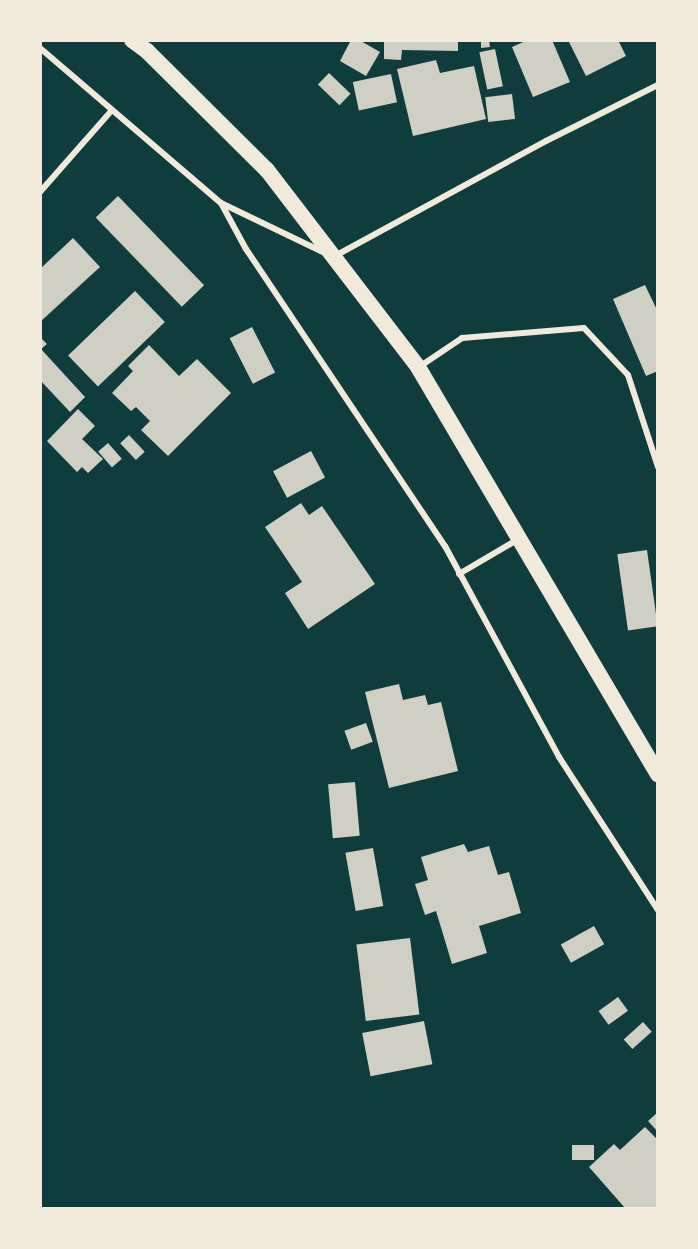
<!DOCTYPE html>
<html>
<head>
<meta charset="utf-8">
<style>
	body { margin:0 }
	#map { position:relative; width:698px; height:1249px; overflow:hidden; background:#0f3d3e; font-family:"DM Sans",sans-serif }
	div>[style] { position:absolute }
	.building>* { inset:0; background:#cfcfc3; transform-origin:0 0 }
	.minor>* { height:6px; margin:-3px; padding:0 3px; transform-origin:3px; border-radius:3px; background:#f1e9da }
	.trunk>* { height:16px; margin:-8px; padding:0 8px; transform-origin:8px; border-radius:8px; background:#f1e9da }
	span { translate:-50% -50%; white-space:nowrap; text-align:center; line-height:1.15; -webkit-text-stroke:6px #f1e9da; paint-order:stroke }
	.frame { position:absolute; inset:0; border:42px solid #f1e9da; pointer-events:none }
</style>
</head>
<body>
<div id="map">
	<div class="building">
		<i style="clip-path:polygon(351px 40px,359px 40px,380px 52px,366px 76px,340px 61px)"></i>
		<i style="clip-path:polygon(384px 40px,458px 40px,458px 51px,402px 50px,401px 60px,384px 59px)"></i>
		<i style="clip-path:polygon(481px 40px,489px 40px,490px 47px,481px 48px)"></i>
		<i style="clip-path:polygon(528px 40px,552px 40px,570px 82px,533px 97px,512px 47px)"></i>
		<i style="clip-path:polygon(568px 40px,618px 40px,626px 56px,586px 76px)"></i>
		<i style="left:495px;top:49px;width:38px;height:16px;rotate:78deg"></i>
		<i style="clip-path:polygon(436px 60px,440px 73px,474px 66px,486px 119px,413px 136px,397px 69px)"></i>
		<i style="left:329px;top:73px;width:30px;height:16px;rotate:44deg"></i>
		<i style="left:391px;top:74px;width:29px;height:39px;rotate:78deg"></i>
		<i style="left:512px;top:94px;width:25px;height:27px;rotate:83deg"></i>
		<i style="left:118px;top:196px;width:124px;height:31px;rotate:46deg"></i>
		<i style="clip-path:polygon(73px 238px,100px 267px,40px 322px,40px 269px)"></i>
		<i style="clip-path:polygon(645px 285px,658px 312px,658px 371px,646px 376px,613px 299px)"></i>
		<i style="left:135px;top:291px;width:43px;height:93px;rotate:46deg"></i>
		<i style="left:252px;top:327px;width:51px;height:25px;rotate:63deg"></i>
		<i style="clip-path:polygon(40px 337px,47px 344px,41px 349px,85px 397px,70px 412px,40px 380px)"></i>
		<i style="clip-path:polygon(149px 345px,179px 376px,197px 359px,231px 393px,168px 456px,141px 430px,150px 421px,136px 407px,131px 411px,112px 393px,133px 371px,128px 366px)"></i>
		<i style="clip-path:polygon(78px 409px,95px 426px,82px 439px,103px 459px,88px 473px,82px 467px,77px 472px,47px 441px)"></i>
		<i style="left:129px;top:435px;width:23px;height:12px;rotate:47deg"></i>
		<i style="left:108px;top:443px;width:21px;height:13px;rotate:49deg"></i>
		<i style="left:311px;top:451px;width:30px;height:43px;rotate:62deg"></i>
		<i style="clip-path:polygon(301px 503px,309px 515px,322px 506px,375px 584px,308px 629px,285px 593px,302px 582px,265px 527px)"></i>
		<i style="left:647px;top:550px;width:77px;height:30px;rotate:82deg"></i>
		<i style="clip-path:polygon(399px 684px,403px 700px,425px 695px,428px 705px,441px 702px,458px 771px,389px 788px,365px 692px)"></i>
		<i style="left:366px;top:723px;width:20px;height:23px;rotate:70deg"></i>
		<i style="left:355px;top:782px;width:54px;height:27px;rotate:85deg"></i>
		<i style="clip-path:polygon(464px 844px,468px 852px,489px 846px,498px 875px,509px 872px,521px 913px,479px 926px,487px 953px,452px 964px,436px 911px,425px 915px,415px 884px,428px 880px,421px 857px)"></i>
		<i style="left:373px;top:848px;width:59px;height:28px;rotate:80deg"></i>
		<i style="left:594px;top:926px;width:21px;height:38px;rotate:61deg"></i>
		<i style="left:410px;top:938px;width:77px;height:54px;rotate:83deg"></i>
		<i style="left:618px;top:997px;width:17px;height:24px;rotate:54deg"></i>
		<i style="left:424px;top:1021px;width:44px;height:63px;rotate:79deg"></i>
		<i style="left:643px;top:1022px;width:13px;height:26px;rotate:48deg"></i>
		<i style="clip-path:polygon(658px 1112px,658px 1132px,648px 1121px)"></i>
		<i style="clip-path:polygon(645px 1127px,658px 1140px,658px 1208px,625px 1208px,589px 1167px,614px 1144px,620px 1150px)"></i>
		<i style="left:594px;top:1145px;width:15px;height:22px;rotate:90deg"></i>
	</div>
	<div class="minor">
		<i style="left:40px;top:48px;width:238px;rotate:40.6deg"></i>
		<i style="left:221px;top:203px;width:113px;rotate:25.7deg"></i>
		<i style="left:40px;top:192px;width:109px;rotate:-48.7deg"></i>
		<i style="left:221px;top:203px;width:52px;rotate:61.5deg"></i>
		<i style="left:246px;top:249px;width:358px;rotate:56.2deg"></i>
		<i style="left:445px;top:546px;width:240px;rotate:61.6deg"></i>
		<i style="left:559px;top:757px;width:182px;rotate:57.1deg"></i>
		<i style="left:335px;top:256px;width:240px;rotate:-28.6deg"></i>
		<i style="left:546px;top:141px;width:125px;rotate:-26.6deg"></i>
		<i style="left:419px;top:367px;width:52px;rotate:-34deg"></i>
		<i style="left:462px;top:338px;width:122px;rotate:-4.7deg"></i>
		<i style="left:584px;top:328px;width:64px;rotate:46.9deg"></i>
		<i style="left:628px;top:375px;width:97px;rotate:71.9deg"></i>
		<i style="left:459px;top:574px;width:67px;rotate:-30.4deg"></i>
	</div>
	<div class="trunk">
		<i style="left:132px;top:40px;width:19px;rotate:36deg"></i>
		<i style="left:147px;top:51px;width:169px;rotate:44.8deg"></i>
		<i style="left:267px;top:170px;width:248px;rotate:52.5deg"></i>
		<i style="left:418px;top:367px;width:473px;rotate:59.5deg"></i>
	</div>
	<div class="frame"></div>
</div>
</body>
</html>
